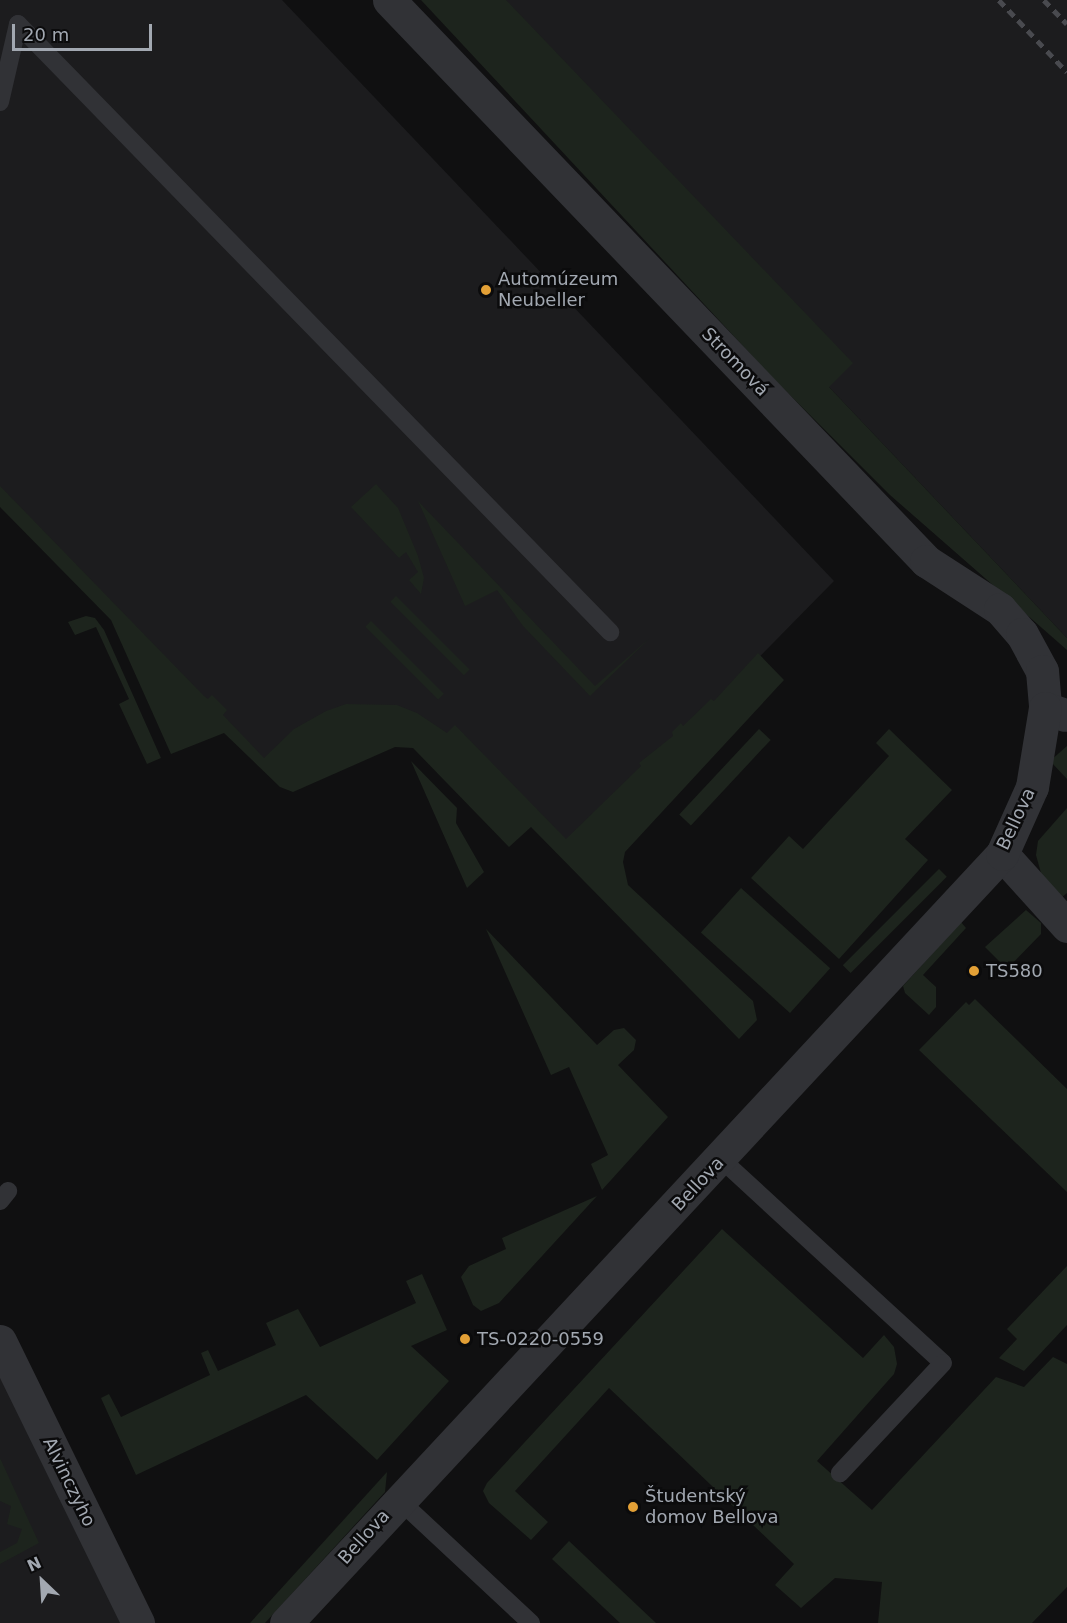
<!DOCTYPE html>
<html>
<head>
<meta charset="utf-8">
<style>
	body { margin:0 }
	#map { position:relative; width:1067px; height:1623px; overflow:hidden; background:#101011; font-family:"DejaVu Sans",sans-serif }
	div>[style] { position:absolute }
	.built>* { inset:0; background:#1c1c1e }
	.green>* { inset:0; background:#1d241d; transform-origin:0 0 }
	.service>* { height:18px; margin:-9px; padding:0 9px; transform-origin:9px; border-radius:9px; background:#313236 }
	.minor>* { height:33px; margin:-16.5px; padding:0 16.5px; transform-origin:16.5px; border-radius:16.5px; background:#313236 }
	.rail>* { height:4.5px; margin-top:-2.25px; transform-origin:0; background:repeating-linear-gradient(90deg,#494a4f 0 8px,transparent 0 14px) }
	.dots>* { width:16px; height:16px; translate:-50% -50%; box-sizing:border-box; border:3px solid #0b0b0c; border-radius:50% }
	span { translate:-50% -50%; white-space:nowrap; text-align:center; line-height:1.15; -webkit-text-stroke:5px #0b0b0c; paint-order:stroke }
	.poi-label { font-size:18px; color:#a2a8b1 }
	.left { translate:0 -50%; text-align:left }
	.street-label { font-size:18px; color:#a2a8b1 }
	.north { position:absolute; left:12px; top:1551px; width:60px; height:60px; -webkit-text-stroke:4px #0b0b0c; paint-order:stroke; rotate:335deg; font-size:16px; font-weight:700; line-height:24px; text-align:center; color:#a2a8b1 }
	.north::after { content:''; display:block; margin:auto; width:21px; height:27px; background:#a2a8b1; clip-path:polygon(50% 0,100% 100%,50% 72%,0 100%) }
	.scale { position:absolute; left:12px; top:24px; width:140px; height:27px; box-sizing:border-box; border:3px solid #a2a8b1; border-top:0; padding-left:8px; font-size:18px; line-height:21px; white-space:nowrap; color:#a2a8b1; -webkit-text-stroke:4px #0b0b0c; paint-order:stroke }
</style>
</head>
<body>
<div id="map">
	<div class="built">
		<i style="clip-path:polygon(0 0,282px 0,834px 581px,565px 855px,424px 732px,269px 768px,0 494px)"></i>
		<i style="clip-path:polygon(462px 0,1067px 0,1067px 638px,829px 387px)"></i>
		<i style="clip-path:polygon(0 1343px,139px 1623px,0 1623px)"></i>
	</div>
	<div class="green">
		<i style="clip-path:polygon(421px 0,506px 0,853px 363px,829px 387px,1067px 638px,1067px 650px,890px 495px,771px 376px)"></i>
		<i style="clip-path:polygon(376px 484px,398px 508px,418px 556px,424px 578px,421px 594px,409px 580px,418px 572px,406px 552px,399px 558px,351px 507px)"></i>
		<i style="clip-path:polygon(0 486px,204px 696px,208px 699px,212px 695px,227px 710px,223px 715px,264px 758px,294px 729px,326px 711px,346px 704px,397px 705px,417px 713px,447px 733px,455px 725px,566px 839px,641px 766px,639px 763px,673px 736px,672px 732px,681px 723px,683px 726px,711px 699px,714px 701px,758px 653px,784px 680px,625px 852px,623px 862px,628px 885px,753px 1001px,757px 1020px,739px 1039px,531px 827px,509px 847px,413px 748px,395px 747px,293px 792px,280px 787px,224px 733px,171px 754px,111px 620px,0 507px)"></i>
		<i style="clip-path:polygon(418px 501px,595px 686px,651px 637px,590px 696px,523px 626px,497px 590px,465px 606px)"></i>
		<i style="left:396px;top:596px;width:104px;height:8px;rotate:45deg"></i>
		<i style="clip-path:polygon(86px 616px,95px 618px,104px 630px,161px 758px,147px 764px,119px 704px,129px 699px,96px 627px,75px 635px,68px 622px)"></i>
		<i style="left:371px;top:621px;width:103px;height:8px;rotate:45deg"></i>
		<i style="left:759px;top:729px;width:16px;height:117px;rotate:43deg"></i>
		<i style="clip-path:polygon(889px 729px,952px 790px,905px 839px,928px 860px,839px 959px,751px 878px,789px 836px,803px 849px,889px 756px,876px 743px)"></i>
		<i style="clip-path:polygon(1067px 746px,1067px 779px,1050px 761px)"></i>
		<i style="clip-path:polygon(411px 761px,457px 808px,456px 823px,484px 872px,467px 888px)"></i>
		<i style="clip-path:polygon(1067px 808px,1067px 893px,1060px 899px,1041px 873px,1036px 855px,1038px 841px)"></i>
		<i style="left:939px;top:869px;width:11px;height:136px;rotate:45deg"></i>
		<i style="left:741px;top:888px;width:120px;height:60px;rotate:42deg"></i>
		<i style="clip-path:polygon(1026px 910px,1041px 923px,1041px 934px,1007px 969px,985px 947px)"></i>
		<i style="clip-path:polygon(961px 922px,966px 928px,923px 975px,936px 987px,936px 1007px,929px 1015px,905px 993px,903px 986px)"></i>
		<i style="clip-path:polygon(486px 929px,597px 1045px,614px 1030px,624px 1028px,636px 1040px,634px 1050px,618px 1065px,668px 1117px,602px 1190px,591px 1164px,608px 1155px,569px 1067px,551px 1075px)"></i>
		<i style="clip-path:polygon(975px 999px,1067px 1089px,1067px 1192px,919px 1050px,966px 1002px,969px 1005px)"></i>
		<i style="clip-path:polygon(597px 1196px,499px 1303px,481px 1311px,473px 1305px,461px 1277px,469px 1266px,506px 1249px,502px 1238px)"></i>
		<i style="clip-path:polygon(722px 1229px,863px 1358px,884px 1335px,894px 1347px,897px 1364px,894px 1374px,817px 1461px,872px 1510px,996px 1377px,1024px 1387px,1053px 1357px,1067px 1364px,1067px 1587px,1032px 1623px,878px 1623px,882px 1582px,835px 1578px,801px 1608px,775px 1585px,794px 1564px,609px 1388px,515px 1491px,548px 1522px,531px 1540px,489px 1503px,483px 1491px,487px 1483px)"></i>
		<i style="clip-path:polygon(1067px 1266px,1067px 1325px,1024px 1371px,999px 1358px,1017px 1339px,1007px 1329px)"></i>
		<i style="clip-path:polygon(422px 1274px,447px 1330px,411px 1346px,449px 1381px,377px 1460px,306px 1395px,136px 1475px,101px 1398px,109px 1394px,121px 1417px,210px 1375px,201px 1353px,208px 1350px,218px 1371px,276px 1345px,266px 1323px,298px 1309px,320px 1347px,416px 1303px,406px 1281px)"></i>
		<i style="clip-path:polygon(0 1458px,39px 1543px,0 1564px,0 1552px,17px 1543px,22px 1529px,7px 1524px,11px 1506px,0 1501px)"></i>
		<i style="clip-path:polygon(387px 1472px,385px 1492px,265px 1623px,250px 1623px)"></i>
		<i style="clip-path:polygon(569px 1541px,656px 1623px,620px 1623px,552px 1559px)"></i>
	</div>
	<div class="service">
		<i style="left:0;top:102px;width:80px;rotate:-77deg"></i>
		<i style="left:18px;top:24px;width:849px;rotate:45.76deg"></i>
		<i style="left:721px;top:1159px;width:301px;rotate:42.6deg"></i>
		<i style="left:943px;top:1363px;width:151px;rotate:133.1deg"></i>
		<i style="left:0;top:1201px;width:13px;rotate:-51deg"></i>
		<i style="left:398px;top:1499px;width:182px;rotate:43deg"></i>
	</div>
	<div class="minor">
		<i style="left:389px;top:0;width:777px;rotate:46.25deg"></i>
		<i style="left:926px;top:561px;width:88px;rotate:33deg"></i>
		<i style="left:1000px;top:609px;width:33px;rotate:49deg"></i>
		<i style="left:1022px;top:634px;width:42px;rotate:61.6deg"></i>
		<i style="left:1042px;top:671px;width:37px;rotate:85deg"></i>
		<i style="left:1045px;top:708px;width:21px;rotate:19deg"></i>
		<i style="left:1002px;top:854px;width:97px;rotate:47.9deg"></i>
		<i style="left:0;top:1341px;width:314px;rotate:63.9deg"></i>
		<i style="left:286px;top:1623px;width:1051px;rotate:-47.04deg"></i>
		<i style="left:1002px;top:854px;width:73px;rotate:-65.9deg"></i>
		<i style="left:1032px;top:787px;width:80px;rotate:-80.7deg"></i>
	</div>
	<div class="rail">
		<i style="left:999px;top:0;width:99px;rotate:46.6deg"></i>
		<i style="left:1044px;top:0;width:33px;rotate:46deg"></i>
	</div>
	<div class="dots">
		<i style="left:486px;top:290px;background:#e3a036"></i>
		<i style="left:974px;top:971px;background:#e3a036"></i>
		<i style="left:465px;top:1339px;background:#e3a036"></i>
		<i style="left:633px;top:1507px;background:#e3a036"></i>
	</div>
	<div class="poi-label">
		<span class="left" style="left:498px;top:290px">Automúzeum<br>Neubeller</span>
		<span class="left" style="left:986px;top:971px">TS580</span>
		<span class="left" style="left:477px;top:1339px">TS-0220-0559</span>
		<span class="left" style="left:645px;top:1507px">Študentský<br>domov Bellova</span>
	</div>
	<div class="street-label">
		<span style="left:735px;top:362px;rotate:46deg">Stromová</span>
		<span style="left:1016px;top:819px;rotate:-65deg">Bellova</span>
		<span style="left:698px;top:1184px;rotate:-47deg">Bellova</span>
		<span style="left:69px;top:1482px;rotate:64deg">Alvinczyho</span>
		<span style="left:364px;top:1537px;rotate:-48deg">Bellova</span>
	</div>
	<div class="north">N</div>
	<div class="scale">20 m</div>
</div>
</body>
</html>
